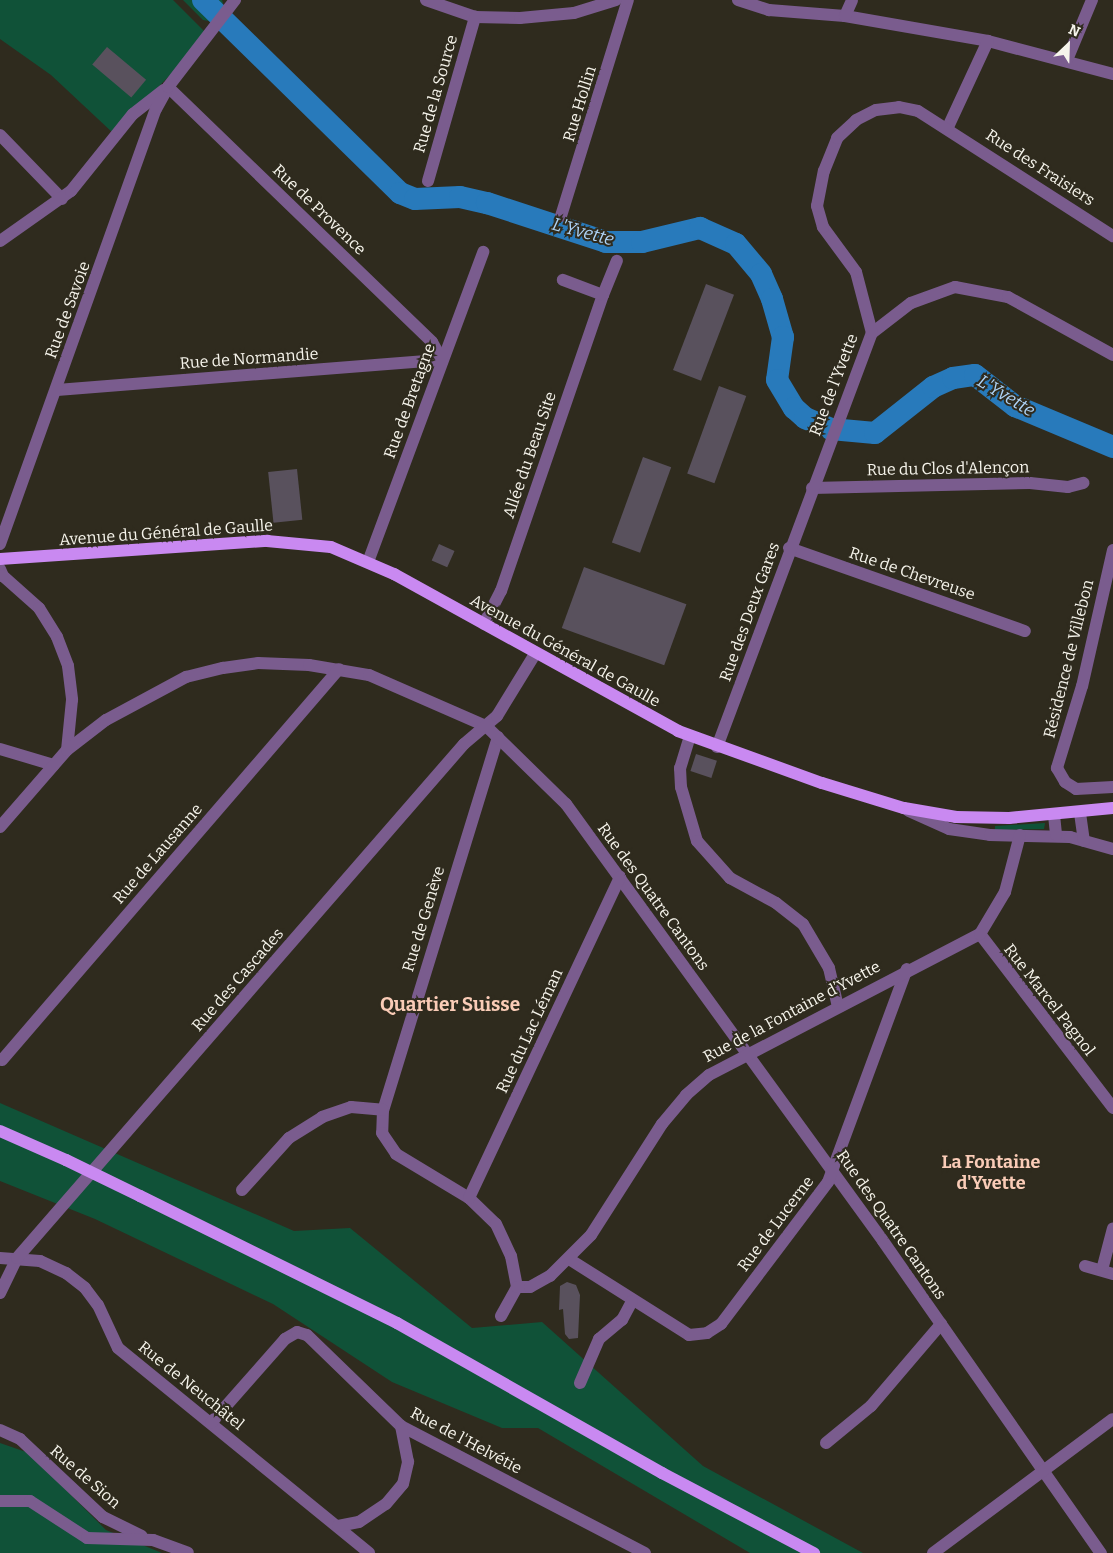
<!DOCTYPE html>
<html>
<head>
<meta charset="utf-8">
<style>
	body { margin:0 }
	#map { position:relative; width:1113px; height:1553px; overflow:hidden; background:#2f2b1e; font-family:Bitter,serif }
	div>[style] { position:absolute }
	.green>* { inset:0; background:#105238 }
	.river>* { height:22px; margin:-11px; padding:0 11px; transform-origin:11px; border-radius:11px; background:#287abb }
	.building>* { inset:0; background:#59515d; transform-origin:0 0 }
	.minor>* { height:12px; margin:-6px; padding:0 6px; transform-origin:6px; border-radius:6px; background:#7a5c8e }
	.major>* { height:12px; margin:-6px; padding:0 6px; transform-origin:6px; border-radius:6px; background:#c989f1 }
	.major-bridge>* { height:12px; margin:-6px; padding:0 6px; transform-origin:6px; border-radius:6px; background:#c989f1 }
	span { translate:-50% -50%; white-space:nowrap; text-align:center; line-height:1.15; -webkit-text-stroke:4px #2f2b1e; paint-order:stroke }
	.street-label { font-size:16px; color:#f6f4eb }
	.water-label { font-size:18px; color:#aed3f6; font-style:italic }
	.neighbourhood-label { font-size:18px; color:#faccb7; font-weight:700 }
	.quarter-label { font-size:19px; color:#faccb7; font-weight:700 }
	.north { position:absolute; left:1043px; top:20px; width:50px; height:50px; -webkit-text-stroke:4px #2f2b1e; paint-order:stroke; rotate:24deg; font-size:14px; font-weight:700; line-height:20px; text-align:center; color:#f6f4eb }
	.north::after { content:''; display:block; margin:auto; width:18px; height:22px; background:#f6f4eb; clip-path:polygon(50% 0,100% 100%,50% 72%,0 100%) }
</style>
</head>
<body>
<div id="map">
	<div class="green">
		<i style="clip-path:polygon(0 0,173px 0,205px 32px,172px 73px,113px 133px,51px 75px,0 39px)"></i>
		<i style="clip-path:polygon(183px 0,222px 0,223px 3px,209px 21px,203px 20px)"></i>
		<i style="clip-path:polygon(1045px 823px,1044px 829px,995px 830px,995px 826px)"></i>
		<i style="clip-path:polygon(0 1103px,294px 1231px,350px 1228px,472px 1328px,542px 1322px,703px 1466px,863px 1553px,750px 1553px,538px 1428px,502px 1428px,392px 1382px,273px 1304px,95px 1219px,0 1181px)"></i>
		<i style="clip-path:polygon(0 1443px,29px 1453px,106px 1530px,162px 1553px,0 1553px)"></i>
	</div>
	<div class="river">
		<i style="left:203px;top:0;width:276px;rotate:44.4deg"></i>
		<i style="left:400px;top:193px;width:16px;rotate:22deg"></i>
		<i style="left:415px;top:199px;width:45px;rotate:-2.5deg"></i>
		<i style="left:460px;top:197px;width:28px;rotate:13deg"></i>
		<i style="left:487px;top:203px;width:125px;rotate:18.1deg"></i>
		<i style="left:606px;top:242px;width:36px"></i>
		<i style="left:642px;top:242px;width:60px;rotate:-13.6deg"></i>
		<i style="left:700px;top:228px;width:39px;rotate:24deg"></i>
		<i style="left:736px;top:244px;width:39px;rotate:50deg"></i>
		<i style="left:761px;top:274px;width:27px;rotate:66deg"></i>
		<i style="left:772px;top:299px;width:40px;rotate:74deg"></i>
		<i style="left:783px;top:337px;width:43px;rotate:97.9deg"></i>
		<i style="left:777px;top:380px;width:33px;rotate:59deg"></i>
		<i style="left:794px;top:408px;width:15px;rotate:42deg"></i>
		<i style="left:805px;top:418px;width:28px;rotate:23deg"></i>
		<i style="left:831px;top:429px;width:44px;rotate:5.2deg"></i>
		<i style="left:875px;top:433px;width:74px;rotate:-38.4deg"></i>
		<i style="left:933px;top:387px;width:22px;rotate:-24deg"></i>
		<i style="left:953px;top:378px;width:22px;rotate:-8deg"></i>
		<i style="left:975px;top:375px;width:51px;rotate:37.8deg"></i>
		<i style="left:1015px;top:406px;width:106px;rotate:22.7deg"></i>
	</div>
	<div class="building">
		<i style="left:107px;top:47px;width:51px;height:23px;rotate:40deg"></i>
		<i style="left:706px;top:284px;width:30px;height:92px;rotate:21deg"></i>
		<i style="left:719px;top:386px;width:29px;height:93px;rotate:20deg"></i>
		<i style="left:643px;top:457px;width:30px;height:91px;rotate:20deg"></i>
		<i style="left:297px;top:469px;width:51px;height:29px;rotate:84deg"></i>
		<i style="left:439px;top:544px;width:17px;height:18px;rotate:24deg"></i>
		<i style="left:584px;top:567px;width:109px;height:65px;rotate:20deg"></i>
		<i style="left:696px;top:754px;width:22px;height:18px;rotate:18deg"></i>
		<i style="clip-path:polygon(567px 1282px,576px 1285px,580px 1295px,578px 1338px,569px 1339px,565px 1334px,563px 1309px,559px 1310px,560px 1286px)"></i>
	</div>
	<div class="minor">
		<i style="left:426px;top:0;width:52px;rotate:19.1deg"></i>
		<i style="left:475px;top:17px;width:45px;rotate:1.3deg"></i>
		<i style="left:520px;top:18px;width:54px;rotate:-5.3deg"></i>
		<i style="left:574px;top:13px;width:44px;rotate:-17.2deg"></i>
		<i style="left:738px;top:0;width:33px;rotate:18deg"></i>
		<i style="left:769px;top:10px;width:76px;rotate:4.5deg"></i>
		<i style="left:845px;top:16px;width:145px;rotate:9.9deg"></i>
		<i style="left:988px;top:41px;width:129px;rotate:14.8deg"></i>
		<i style="left:845px;top:16px;width:17px;rotate:-66deg"></i>
		<i style="left:1067px;top:60px;width:65px;rotate:-67.4deg"></i>
		<i style="left:168px;top:87px;width:367px;rotate:44deg"></i>
		<i style="left:432px;top:342px;width:21px;rotate:61deg"></i>
		<i style="left:948px;top:127px;width:95px;rotate:-65.1deg"></i>
		<i style="left:0;top:135px;width:89px;rotate:45.9deg"></i>
		<i style="left:428px;top:181px;width:171px;rotate:-74deg"></i>
		<i style="left:561px;top:216px;width:226px;rotate:-72.8deg"></i>
		<i style="left:0;top:241px;width:87px;rotate:-35.2deg"></i>
		<i style="left:71px;top:191px;width:99px;rotate:-51.2deg"></i>
		<i style="left:133px;top:114px;width:39px;rotate:-38deg"></i>
		<i style="left:603px;top:295px;width:37px;rotate:-68deg"></i>
		<i style="left:872px;top:333px;width:49px;rotate:-37.6deg"></i>
		<i style="left:911px;top:303px;width:47px;rotate:-20deg"></i>
		<i style="left:955px;top:287px;width:54px;rotate:10.7deg"></i>
		<i style="left:1008px;top:297px;width:120px;rotate:28.9deg"></i>
		<i style="left:57px;top:390px;width:386px;rotate:-4.5deg"></i>
		<i style="left:812px;top:488px;width:218px;rotate:-1.3deg"></i>
		<i style="left:1030px;top:483px;width:38px;rotate:6deg"></i>
		<i style="left:1068px;top:487px;width:16px;rotate:-15deg"></i>
		<i style="left:0;top:544px;width:462px;rotate:-70.3deg"></i>
		<i style="left:156px;top:109px;width:25px;rotate:-61deg"></i>
		<i style="left:168px;top:87px;width:110px;rotate:-52.4deg"></i>
		<i style="left:789px;top:548px;width:250px;rotate:19.4deg"></i>
		<i style="left:1113px;top:550px;width:139px;rotate:102.8deg"></i>
		<i style="left:1082px;top:686px;width:86px;rotate:107deg"></i>
		<i style="left:1057px;top:768px;width:16px;rotate:60deg"></i>
		<i style="left:1065px;top:782px;width:13px;rotate:32deg"></i>
		<i style="left:1076px;top:789px;width:37px;rotate:-3deg"></i>
		<i style="left:368px;top:562px;width:331px;rotate:-69.6deg"></i>
		<i style="left:0;top:569px;width:8px;rotate:67deg"></i>
		<i style="left:3px;top:576px;width:48px;rotate:41.6deg"></i>
		<i style="left:39px;top:608px;width:34px;rotate:58deg"></i>
		<i style="left:57px;top:637px;width:31px;rotate:69deg"></i>
		<i style="left:68px;top:666px;width:34px;rotate:83deg"></i>
		<i style="left:72px;top:700px;width:50px;rotate:95.7deg"></i>
		<i style="left:484px;top:624px;width:37px;rotate:-63deg"></i>
		<i style="left:501px;top:591px;width:313px;rotate:-71deg"></i>
		<i style="left:603px;top:295px;width:43px;rotate:-159.4deg"></i>
		<i style="left:690px;top:736px;width:34px;rotate:107deg"></i>
		<i style="left:680px;top:768px;width:19px;rotate:87deg"></i>
		<i style="left:681px;top:787px;width:56px;rotate:73.5deg"></i>
		<i style="left:697px;top:841px;width:50px;rotate:48.3deg"></i>
		<i style="left:730px;top:878px;width:52px;rotate:28.5deg"></i>
		<i style="left:776px;top:903px;width:34px;rotate:38deg"></i>
		<i style="left:803px;top:924px;width:51px;rotate:59.4deg"></i>
		<i style="left:829px;top:968px;width:39px;rotate:77deg"></i>
		<i style="left:498px;top:737px;width:390px;rotate:107.1deg"></i>
		<i style="left:383px;top:1110px;width:23px;rotate:92deg"></i>
		<i style="left:382px;top:1133px;width:25px;rotate:56deg"></i>
		<i style="left:396px;top:1154px;width:85px;rotate:31.1deg"></i>
		<i style="left:469px;top:1198px;width:37px;rotate:44deg"></i>
		<i style="left:496px;top:1224px;width:35px;rotate:65deg"></i>
		<i style="left:511px;top:1256px;width:32px;rotate:79deg"></i>
		<i style="left:717px;top:747px;width:442px;rotate:-69.5deg"></i>
		<i style="left:872px;top:333px;width:63px;rotate:-104.7deg"></i>
		<i style="left:856px;top:272px;width:56px;rotate:-126.3deg"></i>
		<i style="left:823px;top:227px;width:22px;rotate:-106deg"></i>
		<i style="left:817px;top:206px;width:36px;rotate:-79deg"></i>
		<i style="left:824px;top:171px;width:35px;rotate:-68deg"></i>
		<i style="left:837px;top:138px;width:26px;rotate:-43deg"></i>
		<i style="left:856px;top:120px;width:22px;rotate:-27deg"></i>
		<i style="left:876px;top:110px;width:23px;rotate:-7deg"></i>
		<i style="left:899px;top:107px;width:19px;rotate:12deg"></i>
		<i style="left:918px;top:111px;width:232px;rotate:32.7deg"></i>
		<i style="left:0;top:749px;width:56px;rotate:16.5deg"></i>
		<i style="left:909px;top:811px;width:44px;rotate:24.2deg"></i>
		<i style="left:949px;top:829px;width:41px;rotate:8.3deg"></i>
		<i style="left:990px;top:835px;width:80px;rotate:1.4deg"></i>
		<i style="left:1070px;top:837px;width:45px;rotate:15.6deg"></i>
		<i style="left:1080px;top:813px;width:28px;rotate:82deg"></i>
		<i style="left:1054px;top:815px;width:20px;rotate:84deg"></i>
		<i style="left:0;top:827px;width:102px;rotate:-49deg"></i>
		<i style="left:67px;top:750px;width:49px;rotate:-37.6deg"></i>
		<i style="left:106px;top:720px;width:91px;rotate:-28.3deg"></i>
		<i style="left:186px;top:677px;width:38px;rotate:-14deg"></i>
		<i style="left:223px;top:668px;width:35px;rotate:-8deg"></i>
		<i style="left:258px;top:663px;width:51px;rotate:2.2deg"></i>
		<i style="left:309px;top:665px;width:61px;rotate:9.5deg"></i>
		<i style="left:369px;top:675px;width:128px;rotate:23.6deg"></i>
		<i style="left:486px;top:726px;width:112px;rotate:44.3deg"></i>
		<i style="left:566px;top:804px;width:540px;rotate:54.04deg"></i>
		<i style="left:883px;top:1241px;width:381px;rotate:55.1deg"></i>
		<i style="left:980px;top:934px;width:219px;rotate:52.6deg"></i>
		<i style="left:2px;top:1060px;width:516px;rotate:-49.24deg"></i>
		<i style="left:242px;top:1190px;width:70px;rotate:-47.9deg"></i>
		<i style="left:289px;top:1138px;width:39px;rotate:-32deg"></i>
		<i style="left:322px;top:1117px;width:31px;rotate:-19deg"></i>
		<i style="left:351px;top:1107px;width:32px;rotate:5deg"></i>
		<i style="left:469px;top:1198px;width:355px;rotate:-64.8deg"></i>
		<i style="left:0;top:1258px;width:40px;rotate:4.3deg"></i>
		<i style="left:40px;top:1261px;width:29px;rotate:25deg"></i>
		<i style="left:66px;top:1273px;width:24px;rotate:38deg"></i>
		<i style="left:85px;top:1288px;width:21px;rotate:53deg"></i>
		<i style="left:98px;top:1305px;width:47px;rotate:65.1deg"></i>
		<i style="left:118px;top:1348px;width:324px;rotate:39.2deg"></i>
		<i style="left:569px;top:1259px;width:142px;rotate:32.3deg"></i>
		<i style="left:689px;top:1335px;width:18px;rotate:-6deg"></i>
		<i style="left:707px;top:1333px;width:17px;rotate:-33deg"></i>
		<i style="left:721px;top:1324px;width:178px;rotate:-53deg"></i>
		<i style="left:828px;top:1182px;width:227px;rotate:-69.7deg"></i>
		<i style="left:1085px;top:1266px;width:29px;rotate:16deg"></i>
		<i style="left:1102px;top:1270px;width:43px;rotate:-75.3deg"></i>
		<i style="left:0;top:1293px;width:39px;rotate:-64deg"></i>
		<i style="left:17px;top:1258px;width:681px;rotate:-48.99deg"></i>
		<i style="left:464px;top:744px;width:43px;rotate:-40.3deg"></i>
		<i style="left:497px;top:716px;width:73px;rotate:-58.5deg"></i>
		<i style="left:501px;top:1316px;width:33px;rotate:-61deg"></i>
		<i style="left:517px;top:1287px;width:13px"></i>
		<i style="left:530px;top:1287px;width:23px;rotate:-29deg"></i>
		<i style="left:550px;top:1276px;width:58px;rotate:-45deg"></i>
		<i style="left:591px;top:1235px;width:132px;rotate:-57.4deg"></i>
		<i style="left:662px;top:1124px;width:38px;rotate:-50deg"></i>
		<i style="left:686px;top:1095px;width:30px;rotate:-41deg"></i>
		<i style="left:709px;top:1075px;width:305px;rotate:-27.5deg"></i>
		<i style="left:980px;top:934px;width:49px;rotate:-59.2deg"></i>
		<i style="left:1005px;top:892px;width:59px;rotate:-75.3deg"></i>
		<i style="left:580px;top:1383px;width:48px;rotate:-66.6deg"></i>
		<i style="left:599px;top:1339px;width:30px;rotate:-40deg"></i>
		<i style="left:622px;top:1320px;width:21px;rotate:-62deg"></i>
		<i style="left:211px;top:1423px;width:112px;rotate:-48.6deg"></i>
		<i style="left:285px;top:1339px;width:14px;rotate:-30deg"></i>
		<i style="left:297px;top:1332px;width:10px;rotate:17deg"></i>
		<i style="left:307px;top:1335px;width:131px;rotate:44.1deg"></i>
		<i style="left:401px;top:1426px;width:275px;rotate:27.5deg"></i>
		<i style="left:0;top:1430px;width:22px;rotate:24deg"></i>
		<i style="left:20px;top:1439px;width:114px;rotate:43.2deg"></i>
		<i style="left:103px;top:1517px;width:43px;rotate:26deg"></i>
		<i style="left:826px;top:1443px;width:58px;rotate:-39.4deg"></i>
		<i style="left:871px;top:1406px;width:108px;rotate:-49.5deg"></i>
		<i style="left:0;top:1501px;width:30px"></i>
		<i style="left:30px;top:1501px;width:68px;rotate:33deg"></i>
		<i style="left:87px;top:1538px;width:66px;rotate:1.7deg"></i>
		<i style="left:153px;top:1540px;width:37px;rotate:20deg"></i>
		<i style="left:338px;top:1526px;width:21px;rotate:-11deg"></i>
		<i style="left:359px;top:1522px;width:32px;rotate:-34deg"></i>
		<i style="left:386px;top:1504px;width:26px;rotate:-50deg"></i>
		<i style="left:403px;top:1484px;width:23px;rotate:-77deg"></i>
		<i style="left:408px;top:1462px;width:37px;rotate:-101deg"></i>
		<i style="left:933px;top:1553px;width:224px;rotate:-36.7deg"></i>
	</div>
	<div class="major">
		<i style="left:0;top:559px;width:268px;rotate:-3.9deg"></i>
		<i style="left:267px;top:541px;width:64px;rotate:5.4deg"></i>
		<i style="left:331px;top:547px;width:69px;rotate:23.2deg"></i>
		<i style="left:394px;top:574px;width:325px;rotate:28.9deg"></i>
		<i style="left:678px;top:731px;width:153px;rotate:19.9deg"></i>
		<i style="left:822px;top:783px;width:86px;rotate:17deg"></i>
		<i style="left:904px;top:808px;width:53px;rotate:9.8deg"></i>
		<i style="left:956px;top:817px;width:53px;rotate:1.1deg"></i>
		<i style="left:1009px;top:818px;width:104px;rotate:-5.5deg"></i>
		<i style="left:0;top:1131px;width:72px;rotate:23.7deg"></i>
		<i style="left:140px;top:1196px;width:287px;rotate:26.3deg"></i>
		<i style="left:397px;top:1323px;width:305px;rotate:29.5deg"></i>
		<i style="left:662px;top:1473px;width:172px;rotate:27.8deg"></i>
	</div>
	<div class="major-bridge">
		<i style="left:66px;top:1160px;width:82px;rotate:25.9deg"></i>
	</div>
	<div class="street-label">
		<span style="left:436px;top:94px;rotate:-74deg">Rue de la Source</span>
		<span style="left:580px;top:104px;rotate:-73deg">Rue Hollin</span>
		<span style="left:1040px;top:168px;rotate:33deg">Rue des Fraisiers</span>
		<span style="left:319px;top:210px;rotate:44deg">Rue de Provence</span>
		<span style="left:68px;top:310px;rotate:-70deg">Rue de Savoie</span>
		<span style="left:249px;top:359px;rotate:-4deg">Rue de Normandie</span>
		<span style="left:834px;top:385px;rotate:-69deg">Rue de l'Yvette</span>
		<span style="left:410px;top:401px;rotate:-70deg">Rue de Bretagne</span>
		<span style="left:530px;top:455px;rotate:-71deg">Allée du Beau Site</span>
		<span style="left:948px;top:469px;rotate:-1deg">Rue du Clos d'Alençon</span>
		<span style="left:166px;top:533px;rotate:-4deg">Avenue du Général de Gaulle</span>
		<span style="left:912px;top:574px;rotate:19deg">Rue de Chevreuse</span>
		<span style="left:750px;top:612px;rotate:-70deg">Rue des Deux Gares</span>
		<span style="left:565px;top:651px;rotate:29deg">Avenue du Général de Gaulle</span>
		<span style="left:1069px;top:659px;rotate:-76deg">Résidence de Villebon</span>
		<span style="left:158px;top:854px;rotate:-49deg">Rue de Lausanne</span>
		<span style="left:653px;top:897px;rotate:54deg">Rue des Quatre Cantons</span>
		<span style="left:424px;top:919px;rotate:-73deg">Rue de Genève</span>
		<span style="left:238px;top:980px;rotate:-49deg">Rue des Cascades</span>
		<span style="left:1049px;top:1000px;rotate:52deg">Rue Marcel Pagnol</span>
		<span style="left:792px;top:1012px;rotate:-28deg">Rue de la Fontaine d’Yvette</span>
		<span style="left:530px;top:1031px;rotate:-65deg">Rue du Lac Léman</span>
		<span style="left:776px;top:1224px;rotate:-53deg">Rue de Lucerne</span>
		<span style="left:891px;top:1225px;rotate:55deg">Rue des Quatre Cantons</span>
		<span style="left:191px;top:1386px;rotate:39deg">Rue de Neuchâtel</span>
		<span style="left:466px;top:1441px;rotate:28deg">Rue de l'Helvétie</span>
		<span style="left:85px;top:1477px;rotate:41deg">Rue de Sion</span>
	</div>
	<div class="water-label">
		<span style="left:583px;top:232px;rotate:15deg">L'Yvette</span>
		<span style="left:1006px;top:396px;rotate:31deg">L'Yvette</span>
	</div>
	<div class="neighbourhood-label">
		<span style="left:991px;top:1173px">La Fontaine<br>d'Yvette</span>
	</div>
	<div class="quarter-label">
		<span style="left:450px;top:1005px">Quartier Suisse</span>
	</div>
	<div class="north">N</div>
</div>
</body>
</html>
